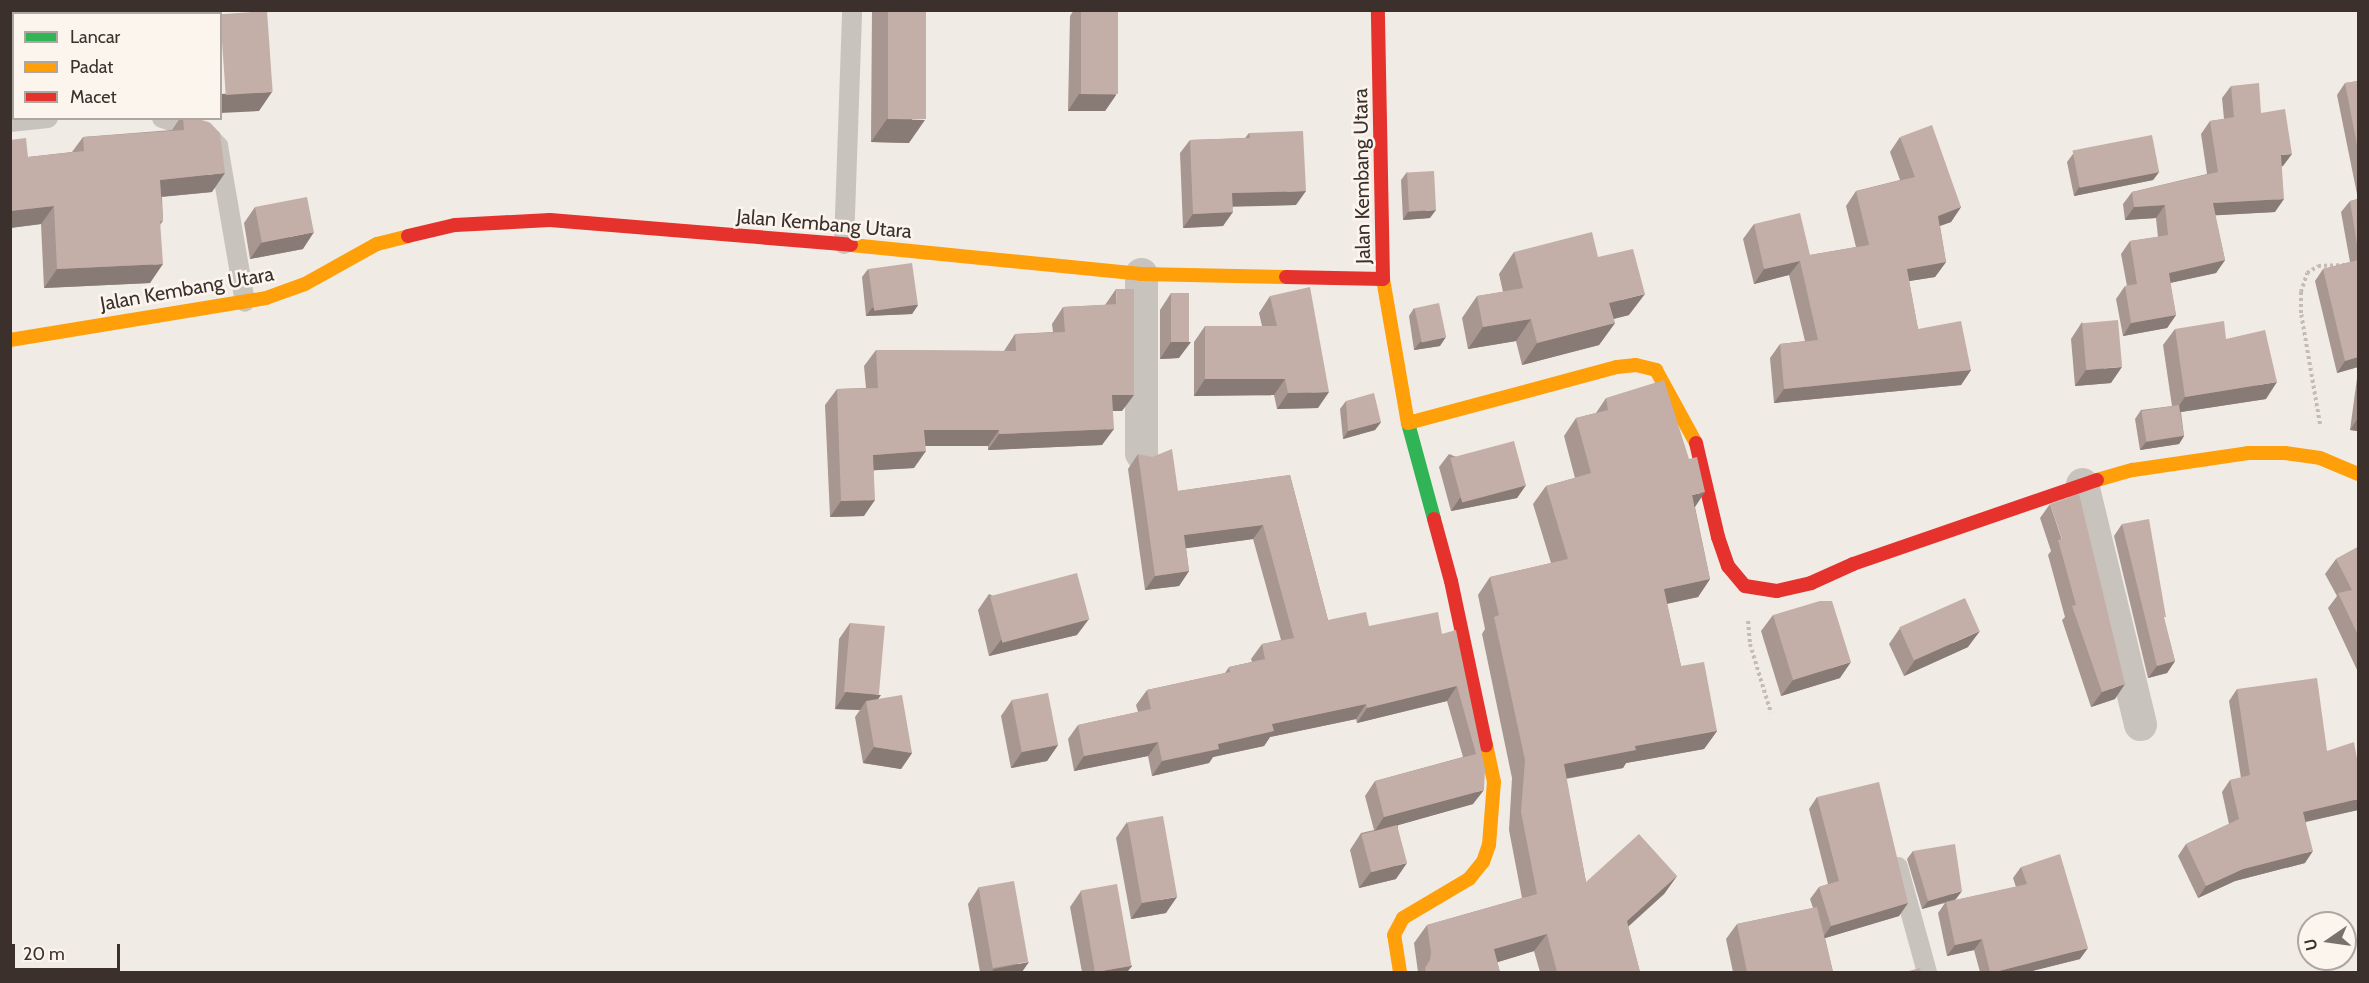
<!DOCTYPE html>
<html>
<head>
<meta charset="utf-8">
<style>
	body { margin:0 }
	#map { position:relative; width:2369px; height:983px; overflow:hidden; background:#f0ebe5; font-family:Cabin,sans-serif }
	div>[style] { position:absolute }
	.path>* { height:4px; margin-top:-2px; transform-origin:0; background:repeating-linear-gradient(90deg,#c2bbb6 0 3px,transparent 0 6px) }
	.lane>* { height:20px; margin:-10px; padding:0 10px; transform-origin:10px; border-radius:10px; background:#c9c3be }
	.street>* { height:33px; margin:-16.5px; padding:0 16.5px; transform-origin:16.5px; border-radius:16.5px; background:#c9c3be }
	.fast>* { height:14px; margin:-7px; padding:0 7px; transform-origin:7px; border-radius:7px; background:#30b455 }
	.slow>* { height:14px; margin:-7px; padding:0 7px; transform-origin:7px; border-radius:7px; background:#ff9f0a }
	.jam>* { height:14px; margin:-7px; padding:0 7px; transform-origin:7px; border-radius:7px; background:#e5322d }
	.wall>* { inset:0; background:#a89690 }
	.shaded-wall>* { inset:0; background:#887a75; transform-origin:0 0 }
	.building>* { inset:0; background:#c3afa7; transform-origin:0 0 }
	span { translate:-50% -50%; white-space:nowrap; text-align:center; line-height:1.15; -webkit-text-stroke:5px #fbf5ee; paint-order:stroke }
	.street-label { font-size:20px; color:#3b302b }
	.frame { position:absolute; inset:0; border:12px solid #3b302b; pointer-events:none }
	.legend { position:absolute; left:12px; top:12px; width:210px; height:108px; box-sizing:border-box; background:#fbf5ee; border:2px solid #aea6a0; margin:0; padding:8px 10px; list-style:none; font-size:18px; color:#3b302b }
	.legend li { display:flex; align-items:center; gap:12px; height:30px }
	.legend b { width:30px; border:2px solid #aea6a0 }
	.north { position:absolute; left:2297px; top:911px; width:60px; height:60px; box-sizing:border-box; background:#fbf5ee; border:2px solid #aea6a0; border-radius:50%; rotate:257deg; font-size:16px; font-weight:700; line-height:24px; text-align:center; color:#3b302b }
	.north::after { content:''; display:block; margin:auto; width:21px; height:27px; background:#7a716c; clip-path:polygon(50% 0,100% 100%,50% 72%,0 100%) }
	.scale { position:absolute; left:12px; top:944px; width:108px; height:27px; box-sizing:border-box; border:3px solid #3b302b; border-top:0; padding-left:8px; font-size:18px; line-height:21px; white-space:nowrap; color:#3b302b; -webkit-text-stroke:4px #fbf5ee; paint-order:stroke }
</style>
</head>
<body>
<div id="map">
	<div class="path">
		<i style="left:2320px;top:424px;width:113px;rotate:-99.7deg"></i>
		<i style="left:2301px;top:313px;width:21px;rotate:-90deg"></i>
		<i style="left:2301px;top:292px;width:20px;rotate:-72deg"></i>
		<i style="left:2307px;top:273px;width:13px;rotate:-32deg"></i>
		<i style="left:2318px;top:266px;width:26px;rotate:-2deg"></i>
		<i style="left:1748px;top:621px;width:23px;rotate:85deg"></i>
		<i style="left:1750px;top:644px;width:72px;rotate:73.1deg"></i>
	</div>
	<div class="lane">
		<i style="left:162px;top:118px;width:44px;rotate:17.2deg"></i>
		<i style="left:204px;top:131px;width:21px;rotate:47deg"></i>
		<i style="left:218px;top:146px;width:158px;rotate:80.2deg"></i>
		<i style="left:10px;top:122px;width:38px;rotate:-6deg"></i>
		<i style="left:844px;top:244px;width:234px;rotate:-88deg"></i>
		<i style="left:1898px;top:867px;width:109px;rotate:74.6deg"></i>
	</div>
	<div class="street">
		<i style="left:1141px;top:453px;width:179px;rotate:-90deg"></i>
		<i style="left:2082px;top:484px;width:247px;rotate:76.4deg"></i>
	</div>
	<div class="fast">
		<i style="left:1408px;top:423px;width:99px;rotate:74.8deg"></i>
	</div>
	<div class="slow">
		<i style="left:851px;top:245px;width:291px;rotate:5.7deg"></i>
		<i style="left:1141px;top:274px;width:145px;rotate:1.2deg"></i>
		<i style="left:1383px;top:279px;width:146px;rotate:80.2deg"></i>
		<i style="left:1408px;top:423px;width:216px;rotate:-15deg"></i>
		<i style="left:1617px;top:367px;width:19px;rotate:-6deg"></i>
		<i style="left:1636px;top:365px;width:21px;rotate:14deg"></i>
		<i style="left:1656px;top:370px;width:83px;rotate:61.3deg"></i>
		<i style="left:10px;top:340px;width:259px;rotate:-9.3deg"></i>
		<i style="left:266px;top:298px;width:41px;rotate:-19.7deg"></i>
		<i style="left:305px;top:284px;width:82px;rotate:-29.1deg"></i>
		<i style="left:377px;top:244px;width:32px;rotate:-14deg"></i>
		<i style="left:2097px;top:480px;width:37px;rotate:-16deg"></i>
		<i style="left:2133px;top:470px;width:116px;rotate:-8.4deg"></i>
		<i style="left:2248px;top:453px;width:37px"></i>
		<i style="left:2285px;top:453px;width:35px;rotate:8deg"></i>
		<i style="left:2320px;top:458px;width:41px;rotate:22.8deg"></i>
		<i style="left:1400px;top:972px;width:37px;rotate:-99deg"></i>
		<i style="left:1394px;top:935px;width:19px;rotate:-62deg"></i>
		<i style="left:1403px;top:918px;width:77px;rotate:-30.6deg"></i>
		<i style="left:1469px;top:879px;width:22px;rotate:-51deg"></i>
		<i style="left:1483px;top:862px;width:18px;rotate:-71deg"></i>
		<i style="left:1489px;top:845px;width:63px;rotate:-85.5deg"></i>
		<i style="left:1494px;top:782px;width:38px;rotate:-102deg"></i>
	</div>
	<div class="jam">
		<i style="left:408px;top:236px;width:48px;rotate:-13.2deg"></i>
		<i style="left:455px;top:225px;width:95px;rotate:-3deg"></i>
		<i style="left:550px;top:220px;width:302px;rotate:4.7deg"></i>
		<i style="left:1286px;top:277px;width:97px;rotate:1.2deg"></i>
		<i style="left:1383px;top:279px;width:269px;rotate:-91.1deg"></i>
		<i style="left:1696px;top:443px;width:97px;rotate:76.8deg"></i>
		<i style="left:1718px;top:537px;width:31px;rotate:71deg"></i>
		<i style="left:1728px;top:566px;width:26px;rotate:50deg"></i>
		<i style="left:1745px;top:586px;width:32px;rotate:9deg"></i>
		<i style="left:1777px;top:591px;width:35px;rotate:-13deg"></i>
		<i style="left:1811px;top:583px;width:46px;rotate:-24.3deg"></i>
		<i style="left:1853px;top:564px;width:258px;rotate:-19deg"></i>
		<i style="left:1434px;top:519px;width:64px;rotate:74.7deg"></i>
		<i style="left:1451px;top:581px;width:168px;rotate:78deg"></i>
	</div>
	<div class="wall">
		<i style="clip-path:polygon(10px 10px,165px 10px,165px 14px,14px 14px,14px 29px,10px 29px)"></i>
		<i style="clip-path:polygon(872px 10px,926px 10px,909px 143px,871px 142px)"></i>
		<i style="clip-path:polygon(1074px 10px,1118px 10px,1116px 95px,1105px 111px,1068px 111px,1070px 16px)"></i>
		<i style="clip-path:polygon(2358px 81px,2358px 367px,2337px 373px,2315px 281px,2323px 269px,2350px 262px,2341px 212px,2350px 201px,2358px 199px,2337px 95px,2345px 83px)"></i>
		<i style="clip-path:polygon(2231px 86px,2261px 113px,2283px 166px,2282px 166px,2275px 212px,2215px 215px,2225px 260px,2216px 273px,2170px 283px,2176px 315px,2167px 328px,2123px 336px,2116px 299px,2125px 286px,2127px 286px,2121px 254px,2130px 241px,2158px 237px,2156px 218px,2125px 220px,2123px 204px,2132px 192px,2207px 174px,2201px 134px,2210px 121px,2224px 119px,2222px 98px)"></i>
		<i style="clip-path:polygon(180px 118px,195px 118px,212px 192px,162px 197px,163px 221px,160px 225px,150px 283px,44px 288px,41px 224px,10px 228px,10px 140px,28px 157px,72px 152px,83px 137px,172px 130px)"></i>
		<i style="clip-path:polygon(1249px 133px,1296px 205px,1233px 206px,1223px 226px,1183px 228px,1180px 153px,1190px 140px,1245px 138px)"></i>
		<i style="clip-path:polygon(1900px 137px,1961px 207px,1951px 222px,1940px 226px,1946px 262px,1935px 277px,1909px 281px,1918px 329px,1971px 370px,1961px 385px,1774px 403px,1770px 358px,1780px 344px,1805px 341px,1789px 275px,1754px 284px,1743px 239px,1754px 224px,1810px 255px,1856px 247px,1846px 206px,1856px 191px,1900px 180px,1890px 152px)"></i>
		<i style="clip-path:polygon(2073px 154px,2159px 172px,2153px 180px,2074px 196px,2067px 162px)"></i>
		<i style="clip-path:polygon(1407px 172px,1430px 218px,1403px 220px,1401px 180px)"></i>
		<i style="clip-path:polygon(255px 207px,303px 249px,250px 259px,244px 223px)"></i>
		<i style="clip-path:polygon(1514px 252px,1598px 257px,1629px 315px,1613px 319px,1615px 323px,1599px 345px,1522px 365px,1516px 341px,1468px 349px,1462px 318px,1477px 296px,1503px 292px,1499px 274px)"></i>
		<i style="clip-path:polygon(868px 269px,918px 305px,912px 314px,866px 316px,862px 277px)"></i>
		<i style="clip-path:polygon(1116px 289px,1122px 411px,1113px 411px,1102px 445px,988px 450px,988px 446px,925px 446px,914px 468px,874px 470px,864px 516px,830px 517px,825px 405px,837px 389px,866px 388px,864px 366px,876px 350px,1004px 351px,1015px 334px,1053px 332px,1052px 324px,1063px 307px,1105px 305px)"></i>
		<i style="clip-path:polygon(1171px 293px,1179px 358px,1160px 359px,1160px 310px)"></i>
		<i style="clip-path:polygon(1270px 296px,1318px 408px,1277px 409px,1274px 395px,1194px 396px,1194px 342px,1205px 326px,1262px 326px,1259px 313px)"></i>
		<i style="clip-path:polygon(1414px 308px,1440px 346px,1414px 350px,1409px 316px)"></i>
		<i style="clip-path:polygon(2082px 322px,2111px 383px,2075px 386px,2071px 339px)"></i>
		<i style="clip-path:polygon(2175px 329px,2226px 339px,2266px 399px,2181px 412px,2184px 436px,2179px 444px,2140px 450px,2135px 419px,2141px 410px,2172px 406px,2163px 345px)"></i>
		<i style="clip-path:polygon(2358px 371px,2358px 431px,2350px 430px)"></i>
		<i style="clip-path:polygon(1606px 398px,1695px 507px,1710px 579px,1698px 597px,1667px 604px,1681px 666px,1717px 731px,1704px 749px,1626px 763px,1623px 768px,1566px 779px,1586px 882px,1677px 876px,1664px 894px,1628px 927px,1640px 972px,1540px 972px,1534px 951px,1497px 962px,1500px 972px,1418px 972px,1414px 943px,1427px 925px,1522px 898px,1509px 830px,1512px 778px,1482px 634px,1485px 629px,1478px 595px,1490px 577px,1551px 563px,1533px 504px,1546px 486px,1575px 478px,1564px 436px,1576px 418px,1596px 413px)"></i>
		<i style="clip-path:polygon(1346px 401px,1381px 422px,1375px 430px,1343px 439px,1340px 409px)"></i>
		<i style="clip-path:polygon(1138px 454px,1178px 491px,1290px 475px,1328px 620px,1369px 626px,1442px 634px,1485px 769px,1473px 804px,1398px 825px,1396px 879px,1359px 888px,1350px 850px,1361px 833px,1374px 830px,1365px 796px,1375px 781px,1463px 757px,1447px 701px,1357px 723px,1356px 719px,1270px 737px,1264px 746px,1213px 757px,1209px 763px,1152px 776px,1148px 756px,1074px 771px,1068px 739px,1078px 725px,1138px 712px,1136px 705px,1147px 690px,1225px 673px,1229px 667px,1252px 662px,1251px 659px,1262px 644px,1281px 640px,1253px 539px,1186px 548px,1189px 571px,1179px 586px,1145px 590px,1128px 469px)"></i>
		<i style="clip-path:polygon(1449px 454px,1526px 485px,1517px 498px,1451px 511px,1439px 467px)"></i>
		<i style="clip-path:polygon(2050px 504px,2115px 699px,2091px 707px,2062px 620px,2065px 617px,2048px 555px,2051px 551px,2040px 518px)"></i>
		<i style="clip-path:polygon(2122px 524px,2164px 620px,2175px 661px,2167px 673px,2148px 678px,2114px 536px)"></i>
		<i style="clip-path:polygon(2358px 547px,2358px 672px,2328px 608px,2337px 596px,2325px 574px,2336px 559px)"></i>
		<i style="clip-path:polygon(989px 594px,1077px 635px,989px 656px,978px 610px)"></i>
		<i style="clip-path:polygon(1773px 615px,1840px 678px,1781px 696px,1761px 631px)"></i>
		<i style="clip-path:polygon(850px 623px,878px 699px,912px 753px,901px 769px,863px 763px,855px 717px,860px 710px,835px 709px,839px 639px)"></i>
		<i style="clip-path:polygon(1900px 628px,1968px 647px,1904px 676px,1889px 644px)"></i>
		<i style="clip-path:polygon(2237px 689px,2327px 751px,2358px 810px,2306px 822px,2305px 863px,2235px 881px,2198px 898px,2178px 856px,2186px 844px,2229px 824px,2222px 792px,2230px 780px,2241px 778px,2229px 701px)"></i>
		<i style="clip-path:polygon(1012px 700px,1058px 745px,1047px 761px,1011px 768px,1001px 716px)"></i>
		<i style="clip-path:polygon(1817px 797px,1908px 903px,1899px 916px,1825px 938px,1833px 972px,1733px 972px,1726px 939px,1737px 924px,1813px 908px,1810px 899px,1819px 887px,1828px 884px,1809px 809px)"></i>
		<i style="clip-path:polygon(1127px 822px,1166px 913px,1131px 919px,1116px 838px)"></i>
		<i style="clip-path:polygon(1913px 851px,1956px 900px,2016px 887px,2013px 878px,2021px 867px,2080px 959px,2028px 972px,1980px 972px,1974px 950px,1947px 956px,1938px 913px,1945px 903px,1922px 909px,1907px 859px)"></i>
		<i style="clip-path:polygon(979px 887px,1022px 972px,980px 972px,968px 904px)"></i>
		<i style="clip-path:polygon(1081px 891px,1132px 966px,1127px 972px,1082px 972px,1070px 907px)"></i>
	</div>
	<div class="shaded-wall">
		<i style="left:19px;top:10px;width:68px;height:4px"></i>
		<i style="clip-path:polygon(14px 18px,14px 29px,10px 29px,10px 23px)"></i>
		<i style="clip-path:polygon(272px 92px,259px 111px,220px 113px,220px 94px)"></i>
		<i style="clip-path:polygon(1079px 94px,1116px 95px,1105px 111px,1068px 111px)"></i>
		<i style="clip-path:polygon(887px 119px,925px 120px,909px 143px,871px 142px)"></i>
		<i style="clip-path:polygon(2292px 154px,2283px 166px,2273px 168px,2281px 155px)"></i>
		<i style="clip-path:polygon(2159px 172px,2153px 180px,2074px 196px,2079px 187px)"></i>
		<i style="clip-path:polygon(225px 173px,212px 192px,147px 198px,160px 180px)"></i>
		<i style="clip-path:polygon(1306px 191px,1296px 205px,1222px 207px,1232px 193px)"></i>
		<i style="clip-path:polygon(2284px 199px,2275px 212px,2204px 216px,2213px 203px)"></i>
		<i style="clip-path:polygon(2165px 205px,2156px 218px,2125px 220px,2134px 207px)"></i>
		<i style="clip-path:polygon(54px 206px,41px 224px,10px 228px,10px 211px)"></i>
		<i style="clip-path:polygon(1961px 207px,1951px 222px,1928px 230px,1938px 216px)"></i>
		<i style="clip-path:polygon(1436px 210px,1430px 218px,1403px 220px,1408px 212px)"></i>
		<i style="clip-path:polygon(1233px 212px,1223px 226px,1183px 228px,1193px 214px)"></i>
		<i style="clip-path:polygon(314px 232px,303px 249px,250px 259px,261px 243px)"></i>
		<i style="clip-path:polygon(2225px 260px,2216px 273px,2160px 285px,2169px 273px)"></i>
		<i style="clip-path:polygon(1800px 261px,1789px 275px,1754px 284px,1764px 269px)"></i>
		<i style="clip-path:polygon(1946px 262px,1935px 277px,1897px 283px,1907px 269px)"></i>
		<i style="clip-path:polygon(163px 264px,150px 283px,44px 288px,57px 269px)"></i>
		<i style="clip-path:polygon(1645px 294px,1629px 315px,1594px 324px,1609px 303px)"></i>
		<i style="clip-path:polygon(918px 305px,912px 314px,866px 316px,872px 308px)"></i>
		<i style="clip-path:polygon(2176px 315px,2167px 328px,2123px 336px,2131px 323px)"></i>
		<i style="clip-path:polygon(1531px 319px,1516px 341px,1468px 349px,1483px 327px)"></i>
		<i style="clip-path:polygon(1615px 323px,1599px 345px,1522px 365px,1537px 343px)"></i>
		<i style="clip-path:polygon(1446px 337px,1440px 346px,1414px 350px,1420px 342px)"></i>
		<i style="clip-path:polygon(1171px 342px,1191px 342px,1179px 358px,1160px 359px)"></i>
		<i style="clip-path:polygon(2358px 357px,2358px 367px,2337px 373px,2345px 361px)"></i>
		<i style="clip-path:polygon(2122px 367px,2111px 383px,2075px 386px,2086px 370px)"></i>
		<i style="clip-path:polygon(1971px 370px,1961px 385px,1774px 403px,1784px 389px)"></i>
		<i style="clip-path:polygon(1205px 379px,1285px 379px,1274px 395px,1194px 396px)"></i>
		<i style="clip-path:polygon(2277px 382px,2266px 399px,2174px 413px,2185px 397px)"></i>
		<i style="clip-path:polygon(1329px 392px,1318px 408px,1277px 409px,1288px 393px)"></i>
		<i style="clip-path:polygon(1112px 395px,1134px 395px,1122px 411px,1100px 411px)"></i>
		<i style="clip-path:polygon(2358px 418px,2358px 431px,2350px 430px)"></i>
		<i style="clip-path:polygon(1381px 422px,1375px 430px,1343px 439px,1348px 431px)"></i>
		<i style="clip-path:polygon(1114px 429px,1102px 445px,988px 450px,999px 434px)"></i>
		<i style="clip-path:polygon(924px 430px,999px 430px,988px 446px,913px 446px)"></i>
		<i style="clip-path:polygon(2184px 436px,2179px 444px,2140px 450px,2146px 442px)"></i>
		<i style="clip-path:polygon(926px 451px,914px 468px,862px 471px,873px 455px)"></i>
		<i style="clip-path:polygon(1526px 485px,1517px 498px,1451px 511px,1460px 498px)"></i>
		<i style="clip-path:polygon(1705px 492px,1693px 510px,1692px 495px)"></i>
		<i style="clip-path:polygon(875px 500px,864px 516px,830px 517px,841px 501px)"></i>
		<i style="clip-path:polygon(1263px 525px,1253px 539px,1174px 550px,1184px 535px)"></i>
		<i style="clip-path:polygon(1189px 571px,1179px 586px,1145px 590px,1155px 576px)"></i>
		<i style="clip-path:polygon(1710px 579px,1698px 597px,1651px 607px,1664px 589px)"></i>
		<i style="clip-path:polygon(1089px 619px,1077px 635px,989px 656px,1001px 640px)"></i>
		<i style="clip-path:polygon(1980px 631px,1968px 647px,1904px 676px,1915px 660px)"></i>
		<i style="clip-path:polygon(2175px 661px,2167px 673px,2148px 678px,2157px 666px)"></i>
		<i style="clip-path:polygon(1851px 662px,1840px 678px,1781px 696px,1793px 680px)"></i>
		<i style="clip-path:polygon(2125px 684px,2115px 699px,2091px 707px,2102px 692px)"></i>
		<i style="clip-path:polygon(1457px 686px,1447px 701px,1357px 723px,1367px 708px)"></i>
		<i style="clip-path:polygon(846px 692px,881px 695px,870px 711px,866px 701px,860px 710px,835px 709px)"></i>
		<i style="clip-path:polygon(1366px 704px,1356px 719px,1270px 737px,1264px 746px,1213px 757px,1209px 763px,1152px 776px,1162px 761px,1218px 744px,1272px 724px)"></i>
		<i style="clip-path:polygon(1717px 731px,1704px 749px,1626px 763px,1623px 768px,1551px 781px,1564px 764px,1635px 746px)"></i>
		<i style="clip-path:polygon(1158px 742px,1148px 756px,1074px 771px,1084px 756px)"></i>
		<i style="clip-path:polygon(1058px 745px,1047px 761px,1011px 768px,1022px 752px)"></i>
		<i style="clip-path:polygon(874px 747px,912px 753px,901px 769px,863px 763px)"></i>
		<i style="clip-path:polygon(1484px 790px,1473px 804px,1374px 832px,1384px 817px)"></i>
		<i style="clip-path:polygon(2358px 799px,2358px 810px,2295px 824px,2303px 812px)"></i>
		<i style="clip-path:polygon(2313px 851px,2305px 863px,2235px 881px,2198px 898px,2206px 886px,2243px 869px)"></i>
		<i style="clip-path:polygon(1407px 863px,1396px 879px,1359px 888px,1371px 872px)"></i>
		<i style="clip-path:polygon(1677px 876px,1664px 894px,1614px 939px,1627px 921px)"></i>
		<i style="clip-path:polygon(1962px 891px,1956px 899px,1922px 909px,1928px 901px)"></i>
		<i style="clip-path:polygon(1177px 897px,1166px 913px,1131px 919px,1142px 903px)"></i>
		<i style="clip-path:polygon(1908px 903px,1899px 916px,1822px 939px,1831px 926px)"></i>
		<i style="clip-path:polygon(1547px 934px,1534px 951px,1482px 967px,1494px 949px)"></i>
		<i style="clip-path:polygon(1982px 939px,1974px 950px,1947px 956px,1955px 945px)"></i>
		<i style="clip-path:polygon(2088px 948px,2080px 959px,2028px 972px,1995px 972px)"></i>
		<i style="clip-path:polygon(1029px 962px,1022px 972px,991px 972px,994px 969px)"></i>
		<i style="clip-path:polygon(1132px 966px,1127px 972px,1096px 972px)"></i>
	</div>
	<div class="building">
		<i style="left:87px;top:10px;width:78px;height:4px"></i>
		<i style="left:888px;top:10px;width:38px;height:109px"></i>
		<i style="left:1081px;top:10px;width:37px;height:84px"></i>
		<i style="left:267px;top:11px;width:81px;height:47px;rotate:86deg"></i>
		<i style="clip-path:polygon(2358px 81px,2358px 150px,2345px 83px)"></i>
		<i style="clip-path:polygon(2259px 83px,2261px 113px,2285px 109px,2292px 154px,2281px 155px,2284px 199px,2213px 203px,2225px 260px,2169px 273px,2176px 315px,2131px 323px,2125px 286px,2137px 284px,2130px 241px,2168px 235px,2165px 205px,2134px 207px,2132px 192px,2218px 172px,2210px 121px,2234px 117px,2231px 86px)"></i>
		<i style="clip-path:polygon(183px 118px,195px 118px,210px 123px,220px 133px,225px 173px,160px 180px,163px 221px,160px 221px,163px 264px,57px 269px,54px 206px,10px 211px,10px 140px,26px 138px,28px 157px,84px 151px,83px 137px,184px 130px)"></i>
		<i style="clip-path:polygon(1932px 125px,1961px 207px,1938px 216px,1946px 262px,1907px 269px,1918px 329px,1961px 321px,1971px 370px,1784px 389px,1780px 344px,1818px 340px,1800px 261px,1764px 269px,1754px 224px,1800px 213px,1810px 255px,1869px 245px,1856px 191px,1915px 177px,1900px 137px)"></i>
		<i style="clip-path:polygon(1303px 131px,1306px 191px,1232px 193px,1233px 212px,1193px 214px,1190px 140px,1250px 138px,1249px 133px)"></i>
		<i style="left:2152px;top:135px;width:38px;height:81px;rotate:79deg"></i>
		<i style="left:1434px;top:171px;width:39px;height:27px;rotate:87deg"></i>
		<i style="left:307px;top:197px;width:36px;height:53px;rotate:79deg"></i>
		<i style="clip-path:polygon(2358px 199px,2358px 251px,2350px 201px)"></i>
		<i style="clip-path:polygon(1592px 232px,1598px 257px,1633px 249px,1645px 294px,1609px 303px,1615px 323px,1537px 343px,1531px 319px,1483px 327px,1477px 296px,1523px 288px,1514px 252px)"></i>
		<i style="clip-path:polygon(2358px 260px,2358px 357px,2345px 361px,2323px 269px)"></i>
		<i style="left:912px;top:263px;width:42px;height:44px;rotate:82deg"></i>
		<i style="clip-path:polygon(1310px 287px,1329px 392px,1288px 393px,1285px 379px,1205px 379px,1205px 326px,1277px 326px,1270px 296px)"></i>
		<i style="clip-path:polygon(1116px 289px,1134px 289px,1134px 395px,1112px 395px,1114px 429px,999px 434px,999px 430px,924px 430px,926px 451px,873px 455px,875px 500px,841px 501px,837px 389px,878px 388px,876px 350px,1016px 351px,1015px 334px,1065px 332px,1063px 307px,1117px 304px)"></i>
		<i style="left:1171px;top:293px;width:18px;height:49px"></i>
		<i style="left:1439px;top:303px;width:35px;height:25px;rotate:78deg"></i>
		<i style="left:2118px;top:320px;width:47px;height:36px;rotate:85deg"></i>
		<i style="clip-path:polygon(2224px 321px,2226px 339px,2265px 330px,2277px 382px,2185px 397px,2175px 329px)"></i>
		<i style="clip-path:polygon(1664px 380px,1689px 459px,1697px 457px,1705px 492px,1692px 495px,1710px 579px,1664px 589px,1681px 666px,1704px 662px,1717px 731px,1635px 746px,1636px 750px,1564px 764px,1586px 882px,1639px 834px,1677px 876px,1627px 921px,1640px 972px,1557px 972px,1547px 934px,1494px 949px,1500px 972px,1434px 972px,1434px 971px,1426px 972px,1425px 968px,1430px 960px,1431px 952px,1427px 925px,1537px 894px,1521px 812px,1525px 760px,1494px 617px,1499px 615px,1490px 577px,1568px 559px,1546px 486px,1591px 473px,1576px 418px,1608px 410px,1606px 398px)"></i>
		<i style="clip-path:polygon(1374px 393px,1381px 422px,1348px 431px,1346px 401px)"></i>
		<i style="left:2179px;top:405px;width:31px;height:38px;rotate:81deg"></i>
		<i style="left:1514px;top:441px;width:46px;height:66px;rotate:75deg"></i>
		<i style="clip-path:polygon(1172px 449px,1178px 491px,1290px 475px,1328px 620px,1366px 612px,1369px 626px,1438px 612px,1442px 634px,1456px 630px,1485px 769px,1484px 790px,1384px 817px,1375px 781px,1476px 754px,1457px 686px,1367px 708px,1366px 704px,1272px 724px,1274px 731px,1218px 744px,1219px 749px,1162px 761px,1158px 742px,1084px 756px,1078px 725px,1151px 709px,1147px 690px,1230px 672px,1229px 667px,1265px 659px,1262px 644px,1294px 638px,1263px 525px,1184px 535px,1189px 571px,1155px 576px,1138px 454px,1152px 457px)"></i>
		<i style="clip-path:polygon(2079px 494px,2125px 684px,2102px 692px,2072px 606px,2076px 605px,2058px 540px,2062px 539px,2050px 504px)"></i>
		<i style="clip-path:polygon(2149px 519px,2166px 617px,2164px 617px,2175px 661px,2157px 666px,2122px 524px)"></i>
		<i style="clip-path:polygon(2358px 547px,2358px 635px,2338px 593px,2352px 590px,2336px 559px)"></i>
		<i style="left:1077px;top:573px;width:48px;height:90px;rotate:75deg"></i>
		<i style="left:1965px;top:598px;width:36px;height:72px;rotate:66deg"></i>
		<i style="clip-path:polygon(1820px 601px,1832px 601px,1851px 662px,1793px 680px,1773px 615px)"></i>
		<i style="left:850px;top:623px;width:35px;height:69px;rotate:5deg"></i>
		<i style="clip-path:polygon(2317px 678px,2327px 751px,2354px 742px,2358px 764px,2358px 799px,2303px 812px,2313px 851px,2243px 869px,2206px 886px,2186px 844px,2239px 819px,2230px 780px,2250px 775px,2237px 689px)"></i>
		<i style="left:1048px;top:693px;width:53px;height:37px;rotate:79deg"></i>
		<i style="clip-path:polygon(902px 695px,912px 753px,874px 747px,866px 701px)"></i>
		<i style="clip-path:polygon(1879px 782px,1908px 903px,1831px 926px,1819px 887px,1839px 881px,1817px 797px)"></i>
		<i style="left:1163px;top:816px;width:82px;height:36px;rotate:80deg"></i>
		<i style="left:1397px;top:825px;width:39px;height:37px;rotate:75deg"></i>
		<i style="clip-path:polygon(1955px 844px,1962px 891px,1928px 901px,1913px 851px)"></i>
		<i style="clip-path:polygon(2060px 854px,2088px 948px,1995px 972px,1990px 972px,1982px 939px,1955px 945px,1946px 902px,2027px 884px,2021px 867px)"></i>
		<i style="left:1014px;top:881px;width:82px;height:36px;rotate:80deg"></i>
		<i style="left:1117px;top:884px;width:83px;height:37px;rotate:80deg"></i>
		<i style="clip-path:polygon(1817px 907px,1833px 972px,1747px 972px,1737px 924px)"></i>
		<i style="clip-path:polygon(1920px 968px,1921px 972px,1905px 972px)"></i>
	</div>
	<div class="street-label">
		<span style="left:1362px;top:176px;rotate:-91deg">Jalan Kembang Utara</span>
		<span style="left:824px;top:224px;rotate:5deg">Jalan Kembang Utara</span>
		<span style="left:187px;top:289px;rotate:-10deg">Jalan Kembang Utara</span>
	</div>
	<div class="frame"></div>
	<ul class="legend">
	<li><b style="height:8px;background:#30b455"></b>Lancar</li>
	<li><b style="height:8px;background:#ff9f0a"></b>Padat</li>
	<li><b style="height:8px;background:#e5322d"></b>Macet</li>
	</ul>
	<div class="north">U</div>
	<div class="scale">20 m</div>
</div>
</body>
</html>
